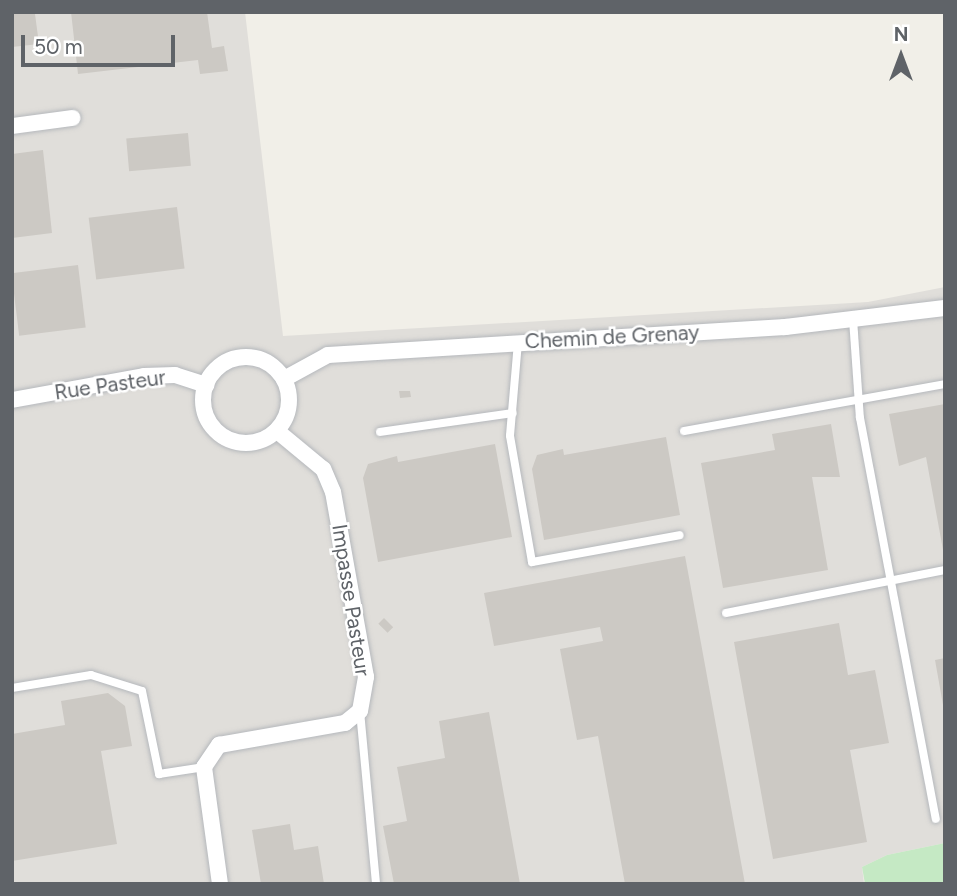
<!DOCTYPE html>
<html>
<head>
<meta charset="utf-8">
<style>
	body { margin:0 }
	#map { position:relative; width:957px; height:896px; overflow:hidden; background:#f1efe8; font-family:Figtree,sans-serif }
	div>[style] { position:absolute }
	.industrial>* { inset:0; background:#e0deda }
	.green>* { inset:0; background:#c5e9c4 }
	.building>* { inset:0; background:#ccc9c4; transform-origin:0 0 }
	.roads { filter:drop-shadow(0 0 2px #b5b8bc) drop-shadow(0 0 2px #b5b8bc) }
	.lane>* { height:8px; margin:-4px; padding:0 4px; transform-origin:4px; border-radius:4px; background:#fff }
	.street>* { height:16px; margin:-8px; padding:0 8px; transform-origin:8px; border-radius:8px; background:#fff }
	.street>.ring { margin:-8px; padding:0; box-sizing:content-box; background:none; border:16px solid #fff; border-radius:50% }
	span { translate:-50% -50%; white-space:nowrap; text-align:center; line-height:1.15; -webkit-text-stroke:5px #fff; paint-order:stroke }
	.street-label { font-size:21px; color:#5f6368 }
	.frame { position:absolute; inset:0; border:14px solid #5f6368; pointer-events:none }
	.north { position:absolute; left:866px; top:21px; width:70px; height:70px; -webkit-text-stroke:5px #fff; paint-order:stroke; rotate:0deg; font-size:19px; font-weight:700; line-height:28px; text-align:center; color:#5f6368 }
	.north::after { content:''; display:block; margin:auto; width:24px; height:32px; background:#5f6368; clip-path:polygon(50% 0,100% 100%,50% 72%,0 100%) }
	.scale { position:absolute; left:21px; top:35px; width:154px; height:32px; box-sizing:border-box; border:4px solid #5f6368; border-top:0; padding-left:9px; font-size:21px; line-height:24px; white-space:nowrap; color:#5f6368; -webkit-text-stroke:5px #fff; paint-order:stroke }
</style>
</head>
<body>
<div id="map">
	<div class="industrial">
		<i style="clip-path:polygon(12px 12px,245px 12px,283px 336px,868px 302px,945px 287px,945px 843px,887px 855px,862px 867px,864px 884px,12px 884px)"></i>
	</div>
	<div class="green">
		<i style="clip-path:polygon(945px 843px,945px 884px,865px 884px,862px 867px,887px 855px)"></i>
	</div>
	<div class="building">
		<i style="clip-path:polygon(12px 12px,35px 14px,39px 44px,12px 47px)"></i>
		<i style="clip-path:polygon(71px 12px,207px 12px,212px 48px,224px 46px,228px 71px,200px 74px,198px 60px,78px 74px)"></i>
		<i style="left:188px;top:133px;width:33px;height:62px;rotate:85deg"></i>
		<i style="clip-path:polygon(43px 150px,52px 233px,12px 238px,12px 154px)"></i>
		<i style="left:177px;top:207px;width:62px;height:89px;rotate:83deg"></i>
		<i style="left:78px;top:265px;width:63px;height:67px;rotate:83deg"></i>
		<i style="clip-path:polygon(399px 391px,410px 391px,411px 397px,400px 398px)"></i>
		<i style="clip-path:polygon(945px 404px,945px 549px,943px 550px,926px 457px,899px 466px,889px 414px)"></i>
		<i style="clip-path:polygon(831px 424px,840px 477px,812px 477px,828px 570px,723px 588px,701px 463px,775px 450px,772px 434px)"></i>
		<i style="clip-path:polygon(666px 437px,680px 515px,544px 540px,532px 469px,537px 455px,563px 449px,564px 455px)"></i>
		<i style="clip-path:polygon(495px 444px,512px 537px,378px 562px,363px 478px,368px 464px,397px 456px,398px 462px)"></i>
		<i style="clip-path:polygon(685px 556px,688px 572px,745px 884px,625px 884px,598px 736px,577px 740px,560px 649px,603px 641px,600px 627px,494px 646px,484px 593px)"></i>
		<i style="left:384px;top:618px;width:13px;height:8px;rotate:45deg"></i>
		<i style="clip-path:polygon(839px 623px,848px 675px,875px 670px,889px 743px,850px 750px,867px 842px,773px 859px,734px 642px)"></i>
		<i style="clip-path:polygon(945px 658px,945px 705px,943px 705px,935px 660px)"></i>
		<i style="clip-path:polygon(108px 693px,125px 706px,132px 746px,101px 751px,117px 844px,12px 861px,12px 734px,65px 725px,61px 701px)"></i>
		<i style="clip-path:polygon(489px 712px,520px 884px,394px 884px,383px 826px,407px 821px,397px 767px,445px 758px,439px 721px)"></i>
		<i style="clip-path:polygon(290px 824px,294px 850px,318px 846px,324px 884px,261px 884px,252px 830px)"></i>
	</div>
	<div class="roads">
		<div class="lane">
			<i style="left:853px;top:319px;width:99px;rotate:86deg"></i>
			<i style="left:860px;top:418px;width:408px;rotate:79.3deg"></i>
			<i style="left:518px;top:342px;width:94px;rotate:94.9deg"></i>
			<i style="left:510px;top:436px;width:128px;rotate:80.1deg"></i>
			<i style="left:532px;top:562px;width:150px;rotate:-10.3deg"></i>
			<i style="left:684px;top:431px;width:265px;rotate:-10.2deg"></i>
			<i style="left:380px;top:432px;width:134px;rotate:-8.1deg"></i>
			<i style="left:726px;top:613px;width:223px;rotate:-11.1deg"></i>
			<i style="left:12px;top:688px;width:80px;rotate:-9.3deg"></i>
			<i style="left:91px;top:675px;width:53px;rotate:17.4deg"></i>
			<i style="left:142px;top:691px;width:85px;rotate:78.4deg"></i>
			<i style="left:159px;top:774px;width:46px;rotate:-8.8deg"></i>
			<i style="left:360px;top:711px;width:174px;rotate:84.7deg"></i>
		</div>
		<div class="street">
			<i style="left:12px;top:126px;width:61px;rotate:-7.6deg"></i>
			<i class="ring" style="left:203px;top:357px;width:70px;height:70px"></i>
			<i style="left:284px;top:379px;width:50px;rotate:-28.6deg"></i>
			<i style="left:328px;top:355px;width:458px;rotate:-3.5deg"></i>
			<i style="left:785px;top:327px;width:161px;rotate:-6.8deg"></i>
			<i style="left:12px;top:400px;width:134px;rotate:-10.3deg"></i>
			<i style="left:144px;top:376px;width:31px;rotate:-2deg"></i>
			<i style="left:175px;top:375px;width:33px;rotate:18deg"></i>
			<i style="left:220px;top:884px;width:118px;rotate:-97.8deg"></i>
			<i style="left:204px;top:767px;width:27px;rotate:-56deg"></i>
			<i style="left:219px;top:745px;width:128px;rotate:-9.9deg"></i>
			<i style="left:345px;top:723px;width:19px;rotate:-39deg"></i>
			<i style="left:360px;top:711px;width:35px;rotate:-80deg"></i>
			<i style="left:366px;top:677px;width:188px;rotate:-100.1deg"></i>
			<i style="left:333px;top:492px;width:25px;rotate:-113deg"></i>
			<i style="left:323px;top:469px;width:60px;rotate:-140.4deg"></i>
		</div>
	</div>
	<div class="street-label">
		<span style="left:612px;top:337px;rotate:-3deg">Chemin de Grenay</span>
		<span style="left:110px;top:385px;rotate:-8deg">Rue Pasteur</span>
		<span style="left:351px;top:600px;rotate:81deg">Impasse Pasteur</span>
	</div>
	<div class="frame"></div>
	<div class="north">N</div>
	<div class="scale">50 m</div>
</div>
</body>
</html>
